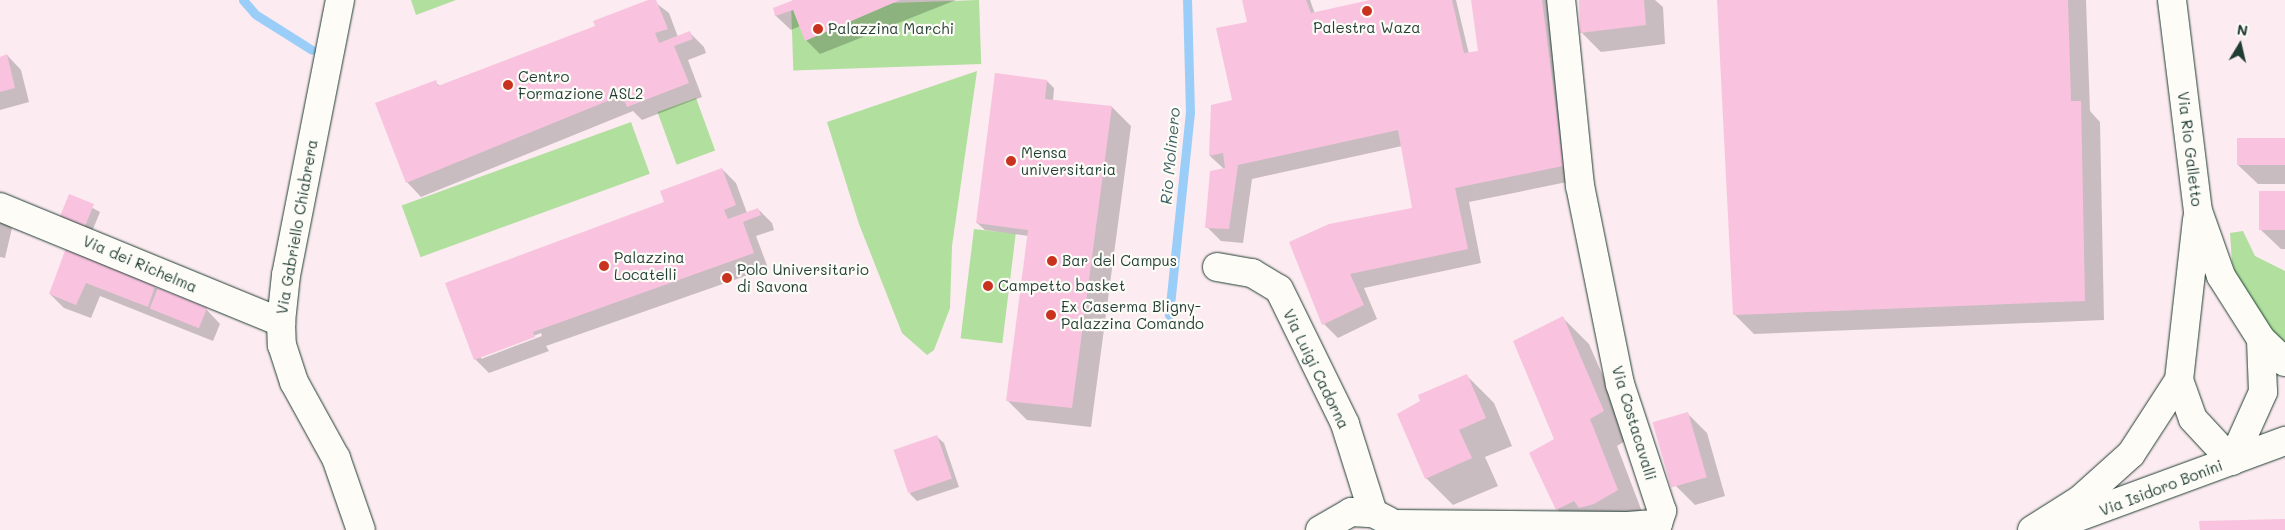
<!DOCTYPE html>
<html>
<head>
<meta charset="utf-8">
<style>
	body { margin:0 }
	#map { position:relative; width:2285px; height:530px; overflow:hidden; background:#fcebf0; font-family:Mali,sans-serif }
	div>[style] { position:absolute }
	.green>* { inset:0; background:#b0df9e; transform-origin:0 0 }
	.shadow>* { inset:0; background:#0003 }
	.stream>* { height:9px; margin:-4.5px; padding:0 4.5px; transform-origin:4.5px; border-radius:4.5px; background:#9acef8 }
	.building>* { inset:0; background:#f9c3df; transform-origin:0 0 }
	.roads { filter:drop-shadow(0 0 1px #1f3d34) drop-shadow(0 0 1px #1f3d34) }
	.minor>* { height:28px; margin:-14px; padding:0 14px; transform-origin:14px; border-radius:14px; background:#fdfcf7 }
	.dots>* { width:14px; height:14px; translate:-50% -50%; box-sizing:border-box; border:2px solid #fdfcf7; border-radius:50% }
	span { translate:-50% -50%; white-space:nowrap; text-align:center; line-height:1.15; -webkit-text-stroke:4.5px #fdfcf7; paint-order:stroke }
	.poi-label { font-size:15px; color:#1f3d34 }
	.left { translate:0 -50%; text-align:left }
	.street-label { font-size:15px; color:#1f3d34 }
	.water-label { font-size:16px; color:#3e6165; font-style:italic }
	.north { position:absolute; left:2215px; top:20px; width:50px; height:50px; -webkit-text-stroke:4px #fdfcf7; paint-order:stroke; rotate:9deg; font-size:14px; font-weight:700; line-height:20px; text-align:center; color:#1f3d34 }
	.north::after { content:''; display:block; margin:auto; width:18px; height:22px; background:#1f3d34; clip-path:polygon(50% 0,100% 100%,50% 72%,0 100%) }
</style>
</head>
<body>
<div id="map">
	<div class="green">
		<i style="clip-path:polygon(411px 0,456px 0,416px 15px)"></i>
		<i style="left:979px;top:0;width:64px;height:188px;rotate:88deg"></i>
		<i style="clip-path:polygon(977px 71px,952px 246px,950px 308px,934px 350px,927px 355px,902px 333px,859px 224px,827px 122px)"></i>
		<i style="left:696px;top:98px;width:56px;height:41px;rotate:70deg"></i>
		<i style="left:631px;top:122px;width:55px;height:244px;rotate:70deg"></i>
		<i style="left:974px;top:229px;width:42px;height:110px;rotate:7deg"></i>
		<i style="clip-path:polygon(2243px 231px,2255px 256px,2285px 271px,2285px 348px,2241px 291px,2232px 262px,2230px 233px)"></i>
	</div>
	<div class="shadow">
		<i style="clip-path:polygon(652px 0,669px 13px,678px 37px,689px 32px,704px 47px,706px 53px,688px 60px,702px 97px,642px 120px,633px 111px,421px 197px,407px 182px,435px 82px,440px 86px,597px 26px)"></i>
		<i style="clip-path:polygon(794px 0,956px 0,820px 54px,806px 40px,800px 26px,791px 30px,776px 16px,774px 9px)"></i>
		<i style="clip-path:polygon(1247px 0,1310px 0,1315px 14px,1376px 0,1456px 0,1469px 54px,1481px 52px,1472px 0,1548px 0,1577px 180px,1469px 202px,1481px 263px,1364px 288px,1377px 319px,1338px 338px,1324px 324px,1290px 243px,1414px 209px,1402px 146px,1252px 179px,1243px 243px,1221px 241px,1207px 227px,1224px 169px,1210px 156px,1212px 106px,1235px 101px,1248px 23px)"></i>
		<i style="clip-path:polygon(1580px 0,1655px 0,1663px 7px,1665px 44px,1601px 52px,1581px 32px)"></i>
		<i style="clip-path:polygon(1719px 0,2086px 0,2090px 111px,2100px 122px,2104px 320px,1754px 334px,1734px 314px)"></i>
		<i style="clip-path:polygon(7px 55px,21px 70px,29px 102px,0 110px,0 58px)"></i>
		<i style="clip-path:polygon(1047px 81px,1054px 88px,1053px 101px,1112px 107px,1131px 126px,1091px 427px,1027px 420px,1007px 400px,1029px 236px,985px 230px,977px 223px)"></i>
		<i style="clip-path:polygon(2285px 140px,2285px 184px,2258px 184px,2238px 165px)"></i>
		<i style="clip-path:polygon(evenodd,722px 169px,736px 183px,747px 213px,758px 209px,772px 223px,774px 230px,756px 236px,768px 268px,546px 346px,549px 351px,489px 373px,475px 359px,665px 202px,722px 169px,541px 333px,542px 336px,481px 359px,481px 356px,541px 333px)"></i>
		<i style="clip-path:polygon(2285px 192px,2285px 249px,2281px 249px,2261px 230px)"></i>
		<i style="clip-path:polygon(69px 195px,100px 212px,89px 239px)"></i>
		<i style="clip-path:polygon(0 220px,12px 228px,5px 258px,0 257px)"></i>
		<i style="clip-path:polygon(67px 250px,206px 309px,220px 324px,213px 341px,100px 296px,91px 318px,64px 308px,50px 294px)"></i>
		<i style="clip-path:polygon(1562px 317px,1589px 344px,1630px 438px,1617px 446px,1644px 517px,1578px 530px,1557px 509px)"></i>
		<i style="clip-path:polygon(1467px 376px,1494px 403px,1512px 446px,1485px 457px,1498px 486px,1453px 505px,1426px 478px,1422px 401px)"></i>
		<i style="clip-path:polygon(1687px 413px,1707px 433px,1725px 496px,1695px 505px,1675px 485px)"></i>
		<i style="clip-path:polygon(936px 436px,944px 443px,959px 487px,917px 501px,910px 494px)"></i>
	</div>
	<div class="stream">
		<i style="left:243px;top:0;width:18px;rotate:49deg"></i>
		<i style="left:255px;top:14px;width:67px;rotate:32.3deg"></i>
		<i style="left:1169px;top:315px;width:203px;rotate:-84.1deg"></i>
		<i style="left:1190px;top:113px;width:113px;rotate:-91.5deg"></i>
	</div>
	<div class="building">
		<i style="clip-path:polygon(648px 0,656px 0,668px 29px,655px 33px,659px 43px,690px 31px,693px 39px,674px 46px,689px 83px,627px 107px,622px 95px,406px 183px,375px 103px,436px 80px,438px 86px,595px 26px,593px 21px)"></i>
		<i style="clip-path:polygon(794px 0,900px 0,805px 41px,793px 10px,775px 16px,773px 8px)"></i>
		<i style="clip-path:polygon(1242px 0,1306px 0,1311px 13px,1370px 0,1452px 0,1464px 53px,1478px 51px,1471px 0,1542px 0,1563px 166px,1455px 188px,1468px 249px,1350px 274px,1364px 305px,1322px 325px,1289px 242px,1329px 224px,1412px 208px,1398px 130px,1238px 165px,1229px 229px,1205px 228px,1210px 171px,1225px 168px,1223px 153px,1209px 156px,1211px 105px,1232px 100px,1216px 28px,1247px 22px)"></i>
		<i style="clip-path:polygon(1579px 0,1644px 0,1646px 25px,1580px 33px)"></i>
		<i style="clip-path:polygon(1717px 0,2068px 0,2071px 101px,2081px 101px,2085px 301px,1733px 315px)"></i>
		<i style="clip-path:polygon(7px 54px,15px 88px,0 92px,0 57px)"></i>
		<i style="clip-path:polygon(995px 73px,1047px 80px,1045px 99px,1112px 106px,1072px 408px,1006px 401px,1028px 230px,976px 223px)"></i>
		<i style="left:2285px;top:138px;width:27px;height:48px;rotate:90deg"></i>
		<i style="clip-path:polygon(722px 168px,736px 205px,724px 210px,728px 219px,758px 208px,761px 215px,743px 222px,754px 253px,533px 332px,535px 337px,474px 360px,445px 283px,664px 202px,660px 191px)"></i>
		<i style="left:2259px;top:191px;width:26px;height:39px"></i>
		<i style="left:69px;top:194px;width:27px;height:31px;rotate:22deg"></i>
		<i style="clip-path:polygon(66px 248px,155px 286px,148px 307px,86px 283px,76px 305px,49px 294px)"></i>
		<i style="left:158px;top:288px;width:53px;height:22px;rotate:22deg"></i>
		<i style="clip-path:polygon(1563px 316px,1604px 411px,1590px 419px,1618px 490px,1594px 504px,1579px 508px,1574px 501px,1556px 510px,1529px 453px,1554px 439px,1513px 341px)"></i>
		<i style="clip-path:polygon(1467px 374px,1486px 418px,1459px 430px,1472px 458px,1425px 479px,1397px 414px,1420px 401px,1418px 395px)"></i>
		<i style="left:1688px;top:412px;width:68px;height:37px;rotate:74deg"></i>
		<i style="left:937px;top:435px;width:46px;height:46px;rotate:71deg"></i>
		<i style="clip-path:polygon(2285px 519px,2285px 530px,2200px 530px,2199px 521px)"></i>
	</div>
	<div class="roads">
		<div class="minor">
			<i style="left:340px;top:0;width:280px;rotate:101.1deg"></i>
			<i style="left:286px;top:275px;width:47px;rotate:96.1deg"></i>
			<i style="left:281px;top:322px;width:23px;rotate:88deg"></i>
			<i style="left:282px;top:345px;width:39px;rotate:72deg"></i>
			<i style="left:294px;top:382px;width:87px;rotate:61.1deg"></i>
			<i style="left:336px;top:458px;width:76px;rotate:70.9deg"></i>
			<i style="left:2172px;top:0;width:213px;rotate:83deg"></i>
			<i style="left:2198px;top:211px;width:69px;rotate:70.5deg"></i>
			<i style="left:2221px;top:276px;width:75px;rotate:57.6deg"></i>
			<i style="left:2261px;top:339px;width:33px;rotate:44deg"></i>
			<i style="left:0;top:207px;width:304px;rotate:22.3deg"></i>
			<i style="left:1217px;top:267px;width:36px;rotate:10deg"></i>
			<i style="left:1252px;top:273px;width:31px;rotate:31deg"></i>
			<i style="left:1279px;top:289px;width:150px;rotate:63.9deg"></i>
			<i style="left:1345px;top:424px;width:93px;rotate:72.5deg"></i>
			<i style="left:2179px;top:380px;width:41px;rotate:70.3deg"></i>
			<i style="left:2193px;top:419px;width:57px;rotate:47.1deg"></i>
			<i style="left:2232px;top:461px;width:76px;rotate:-65.8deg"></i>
			<i style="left:2263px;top:392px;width:53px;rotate:-92.2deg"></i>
			<i style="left:1394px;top:524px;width:233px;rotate:0.5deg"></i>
			<i style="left:1627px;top:526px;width:31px;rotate:-4deg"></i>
			<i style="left:1658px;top:524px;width:14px;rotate:-73deg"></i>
			<i style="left:1662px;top:511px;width:134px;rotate:-108.3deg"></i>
			<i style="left:1620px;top:384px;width:202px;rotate:-101.4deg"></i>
			<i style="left:1580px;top:186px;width:187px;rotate:-95.8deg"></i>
			<i style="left:2059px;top:524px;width:241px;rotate:-20.2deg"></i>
			<i style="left:1320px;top:530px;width:36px;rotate:-30deg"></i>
			<i style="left:1351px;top:512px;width:22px;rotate:3deg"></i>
			<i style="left:1373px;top:513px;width:18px;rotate:27deg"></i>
			<i style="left:2032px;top:530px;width:58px;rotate:-32.3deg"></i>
			<i style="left:2081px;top:499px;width:67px;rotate:-42deg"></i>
			<i style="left:2131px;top:454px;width:88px;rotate:-57deg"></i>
			<i style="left:2179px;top:380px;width:161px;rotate:-83.6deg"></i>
		</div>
	</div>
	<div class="dots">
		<i style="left:1367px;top:11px;background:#c8321e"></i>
		<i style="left:818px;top:29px;background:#c8321e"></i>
		<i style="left:508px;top:85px;background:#c8321e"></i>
		<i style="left:1011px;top:161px;background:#c8321e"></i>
		<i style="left:1052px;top:261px;background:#c8321e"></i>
		<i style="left:604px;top:266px;background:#c8321e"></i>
		<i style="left:727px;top:278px;background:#c8321e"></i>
		<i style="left:988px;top:286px;background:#c8321e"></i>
		<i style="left:1051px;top:315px;background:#c8321e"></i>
	</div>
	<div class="poi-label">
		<span style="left:1367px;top:28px">Palestra Waza</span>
		<span class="left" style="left:828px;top:29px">Palazzina Marchi</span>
		<span class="left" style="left:518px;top:85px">Centro<br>Formazione ASL2</span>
		<span class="left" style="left:1021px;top:161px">Mensa<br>universitaria</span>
		<span class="left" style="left:614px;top:266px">Palazzina<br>Locatelli</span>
		<span class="left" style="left:1062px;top:261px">Bar del Campus</span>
		<span class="left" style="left:737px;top:278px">Polo Universitario<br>di Savona</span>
		<span class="left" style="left:998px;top:286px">Campetto basket</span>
		<span class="left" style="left:1061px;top:315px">Ex Caserma Bligny-<br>Palazzina Comando</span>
	</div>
	<div class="street-label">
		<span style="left:2190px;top:149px;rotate:83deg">Via Rio Galletto</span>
		<span style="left:297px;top:227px;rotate:-80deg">Via Gabriello Chiabrera</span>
		<span style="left:140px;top:264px;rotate:23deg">Via dei Richelma</span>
		<span style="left:1316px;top:369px;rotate:64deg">Via Luigi Cadorna</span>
		<span style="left:1634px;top:423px;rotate:73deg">Via Costacavalli</span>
		<span style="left:2161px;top:488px;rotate:-21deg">Via Isidoro Bonini</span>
	</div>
	<div class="water-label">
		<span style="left:1170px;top:156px;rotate:-85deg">Rio Molinero</span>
	</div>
	<div class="north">N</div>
</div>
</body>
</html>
